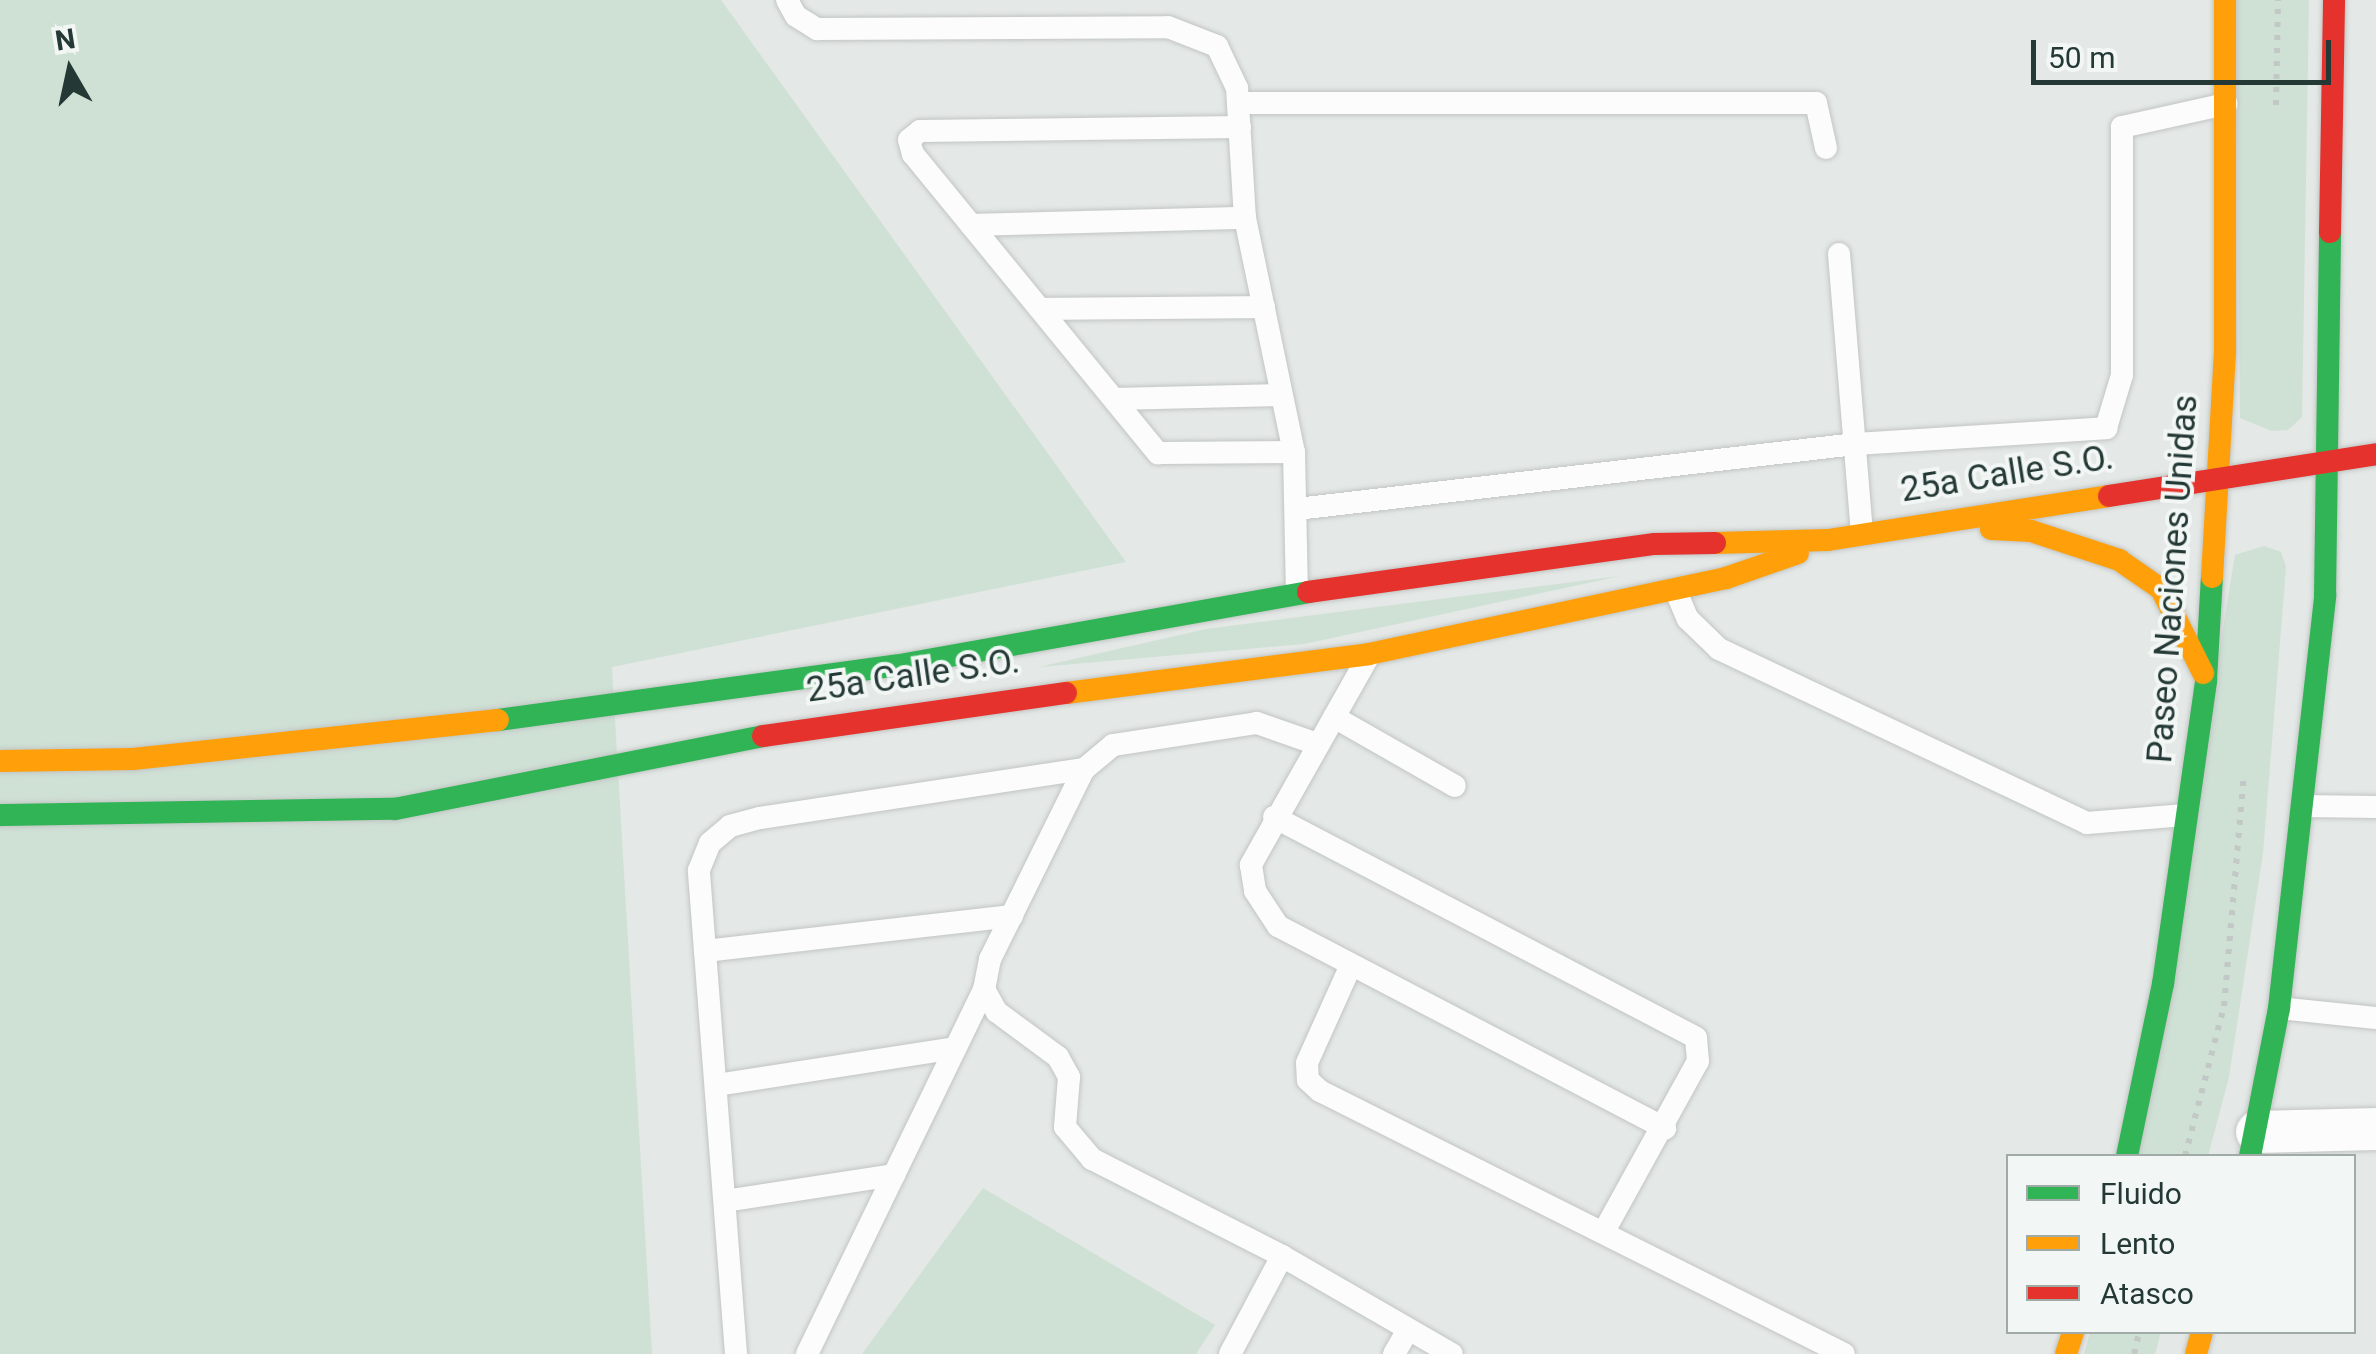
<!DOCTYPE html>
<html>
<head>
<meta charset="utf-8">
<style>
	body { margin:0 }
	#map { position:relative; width:2376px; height:1354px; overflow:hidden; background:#e4e8e6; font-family:Roboto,sans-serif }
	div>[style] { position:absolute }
	.green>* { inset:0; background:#cfe0d5 }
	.path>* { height:6px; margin-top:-3px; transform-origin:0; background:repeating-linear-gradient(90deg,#c1c8c5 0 5px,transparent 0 13px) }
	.roads { filter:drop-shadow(0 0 2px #c1c5c3) drop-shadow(0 0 2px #c1c5c3) }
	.lane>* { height:22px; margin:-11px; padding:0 11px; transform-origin:11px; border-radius:11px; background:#fbfcfb }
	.street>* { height:42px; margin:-21px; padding:0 21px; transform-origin:21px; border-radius:21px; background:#fbfcfb }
	.fast>* { height:22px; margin:-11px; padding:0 11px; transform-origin:11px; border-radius:11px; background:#30b455 }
	.slow>* { height:22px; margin:-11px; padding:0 11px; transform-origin:11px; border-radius:11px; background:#ff9f0a }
	.jam>* { height:22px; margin:-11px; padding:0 11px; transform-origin:11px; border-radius:11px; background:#e5322d }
	span { translate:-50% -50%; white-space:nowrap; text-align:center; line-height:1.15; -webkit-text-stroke:8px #f2f7f5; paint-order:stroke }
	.street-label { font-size:35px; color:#243935 }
	.legend { position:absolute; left:2006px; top:1154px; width:350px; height:180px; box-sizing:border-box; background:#f2f7f5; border:2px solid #a0aba8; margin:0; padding:12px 18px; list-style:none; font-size:30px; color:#243935 }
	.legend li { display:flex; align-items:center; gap:20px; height:50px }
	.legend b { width:50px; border:2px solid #a0aba8 }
	.north { position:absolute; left:20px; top:20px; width:100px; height:100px; -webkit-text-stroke:8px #f2f7f5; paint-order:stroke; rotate:351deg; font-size:28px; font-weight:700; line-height:40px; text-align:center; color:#243935 }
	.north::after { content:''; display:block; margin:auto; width:35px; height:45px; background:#243935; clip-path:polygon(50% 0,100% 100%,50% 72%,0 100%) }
	.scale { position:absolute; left:2031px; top:40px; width:300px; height:45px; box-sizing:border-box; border:5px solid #243935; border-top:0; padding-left:12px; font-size:30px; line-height:35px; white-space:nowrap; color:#243935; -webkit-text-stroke:8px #f2f7f5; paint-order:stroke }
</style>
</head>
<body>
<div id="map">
	<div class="green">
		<i style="clip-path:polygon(0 0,721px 0,1126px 562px,612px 667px,652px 1354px,0 1354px)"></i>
		<i style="clip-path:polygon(2236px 0,2309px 0,2302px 417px,2288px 430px,2272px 431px,2240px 418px)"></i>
		<i style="clip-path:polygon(2264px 546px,2281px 552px,2286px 567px,2263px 853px,2229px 1077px,2208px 1156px,2137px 1156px,2235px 555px)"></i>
		<i style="clip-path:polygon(1620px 576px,1304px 644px,1039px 667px,1206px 629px)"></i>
		<i style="clip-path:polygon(983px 1188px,1215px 1325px,1196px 1354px,862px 1354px)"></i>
		<i style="clip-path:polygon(2090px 1332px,2161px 1332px,2155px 1354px,2084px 1354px)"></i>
	</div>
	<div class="path">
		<i style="left:2276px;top:105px;width:105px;rotate:-88.9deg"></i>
		<i style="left:2185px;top:1156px;width:155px;rotate:-75.4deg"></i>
		<i style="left:2224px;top:1006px;width:233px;rotate:-85.1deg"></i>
		<i style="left:2134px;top:1354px;width:23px;rotate:-77deg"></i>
	</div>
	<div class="roads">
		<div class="lane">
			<i style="left:787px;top:0;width:18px;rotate:61deg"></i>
			<i style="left:796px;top:16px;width:25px;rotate:32deg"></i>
			<i style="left:817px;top:29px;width:351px;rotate:-0.3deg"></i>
			<i style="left:1168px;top:27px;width:53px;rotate:21.2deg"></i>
			<i style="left:1217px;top:46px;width:47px;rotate:64.5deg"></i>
			<i style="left:1237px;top:88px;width:130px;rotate:86.5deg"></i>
			<i style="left:1245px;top:218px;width:239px;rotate:78.2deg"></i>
			<i style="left:1294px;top:452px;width:141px;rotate:88.8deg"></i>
			<i style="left:1238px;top:103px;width:578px"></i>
			<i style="left:1816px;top:103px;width:46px;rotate:77.5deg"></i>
			<i style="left:1240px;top:127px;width:320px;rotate:179.3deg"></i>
			<i style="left:920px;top:131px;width:14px;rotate:141deg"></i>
			<i style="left:909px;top:140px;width:15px;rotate:74deg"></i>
			<i style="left:913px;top:154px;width:387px;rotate:50.7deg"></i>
			<i style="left:1158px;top:453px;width:136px;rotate:-0.4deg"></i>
			<i style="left:971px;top:225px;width:274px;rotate:-1.5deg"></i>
			<i style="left:1839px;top:254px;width:281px;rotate:85.3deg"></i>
			<i style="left:1041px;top:309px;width:223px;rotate:-0.5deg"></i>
			<i style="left:1114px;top:399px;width:167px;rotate:-1.4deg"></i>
			<i style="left:1297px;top:509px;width:562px;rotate:-6.64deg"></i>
			<i style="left:1855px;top:444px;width:252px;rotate:-3.6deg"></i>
			<i style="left:2106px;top:428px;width:55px;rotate:-73.2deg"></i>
			<i style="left:2122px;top:375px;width:248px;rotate:-90deg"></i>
			<i style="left:2122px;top:127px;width:107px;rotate:-12.5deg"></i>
			<i style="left:1675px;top:589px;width:33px;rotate:67deg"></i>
			<i style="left:1688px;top:619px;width:43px;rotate:44.1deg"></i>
			<i style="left:1719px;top:649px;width:407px;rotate:25.3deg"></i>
			<i style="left:2087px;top:823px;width:98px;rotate:-4.7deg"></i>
			<i style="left:1368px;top:657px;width:239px;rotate:119.4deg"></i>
			<i style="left:1251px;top:865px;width:26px;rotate:81deg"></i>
			<i style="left:1255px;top:891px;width:42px;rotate:56.7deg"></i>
			<i style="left:1278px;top:926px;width:437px;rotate:27.6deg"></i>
			<i style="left:1334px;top:717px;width:139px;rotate:29.7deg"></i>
			<i style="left:1317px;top:744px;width:64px;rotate:-160.7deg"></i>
			<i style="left:1257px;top:723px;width:146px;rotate:171.3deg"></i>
			<i style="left:1113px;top:745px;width:38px;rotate:140deg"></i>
			<i style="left:1084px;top:769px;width:212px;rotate:116.3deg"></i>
			<i style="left:990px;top:959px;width:31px;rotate:101deg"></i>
			<i style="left:984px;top:989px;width:26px;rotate:61deg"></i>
			<i style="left:997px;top:1012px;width:76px;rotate:36.4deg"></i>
			<i style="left:1058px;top:1057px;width:23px;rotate:61deg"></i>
			<i style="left:1069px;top:1077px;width:50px;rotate:94.6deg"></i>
			<i style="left:1065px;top:1127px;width:42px;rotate:49.8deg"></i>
			<i style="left:1092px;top:1159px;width:213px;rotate:27deg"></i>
			<i style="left:1282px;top:1256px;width:196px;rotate:30deg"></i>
			<i style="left:2302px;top:806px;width:74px;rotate:0.8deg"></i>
			<i style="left:1274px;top:817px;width:476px;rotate:27.6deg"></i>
			<i style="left:1696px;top:1038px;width:23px;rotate:85deg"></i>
			<i style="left:1698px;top:1061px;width:194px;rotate:118.9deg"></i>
			<i style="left:705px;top:951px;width:309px;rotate:-6.5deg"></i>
			<i style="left:1351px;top:965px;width:107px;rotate:114.2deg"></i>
			<i style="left:1307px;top:1063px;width:17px;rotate:87deg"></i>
			<i style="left:1308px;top:1080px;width:16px;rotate:43deg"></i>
			<i style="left:1320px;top:1091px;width:586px;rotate:26.65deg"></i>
			<i style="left:2279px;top:1008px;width:98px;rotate:5.9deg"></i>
			<i style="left:717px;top:1085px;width:241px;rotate:-8.8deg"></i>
			<i style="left:725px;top:1201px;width:171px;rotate:-8.7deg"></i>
			<i style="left:736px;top:1354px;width:485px;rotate:-94.4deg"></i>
			<i style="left:699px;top:870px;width:29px;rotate:-68deg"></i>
			<i style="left:710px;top:843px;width:26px;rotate:-40deg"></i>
			<i style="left:730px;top:826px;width:31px;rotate:-15deg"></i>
			<i style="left:760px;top:818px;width:328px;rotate:-8.6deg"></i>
			<i style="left:807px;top:1354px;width:406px;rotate:-64.1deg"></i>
			<i style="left:1230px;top:1354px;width:111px;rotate:-62deg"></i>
			<i style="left:1394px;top:1354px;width:28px;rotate:-60deg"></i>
		</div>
		<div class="street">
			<i style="left:2257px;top:1132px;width:119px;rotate:-1.4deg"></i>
		</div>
		<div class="fast">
			<i style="left:498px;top:720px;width:400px;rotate:-7.8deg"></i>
			<i style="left:894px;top:666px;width:421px;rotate:-10.1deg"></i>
			<i style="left:0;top:815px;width:395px;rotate:-0.9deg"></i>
			<i style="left:395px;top:809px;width:375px;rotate:-11.2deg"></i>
			<i style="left:2127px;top:1156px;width:176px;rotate:-78.2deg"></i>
			<i style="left:2163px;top:984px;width:307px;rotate:-81.9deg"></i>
			<i style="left:2206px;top:680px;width:103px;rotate:-86.7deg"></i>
			<i style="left:2250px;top:1156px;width:151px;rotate:-78.9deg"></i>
			<i style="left:2279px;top:1008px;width:415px;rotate:-83.6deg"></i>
			<i style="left:2325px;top:596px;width:364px;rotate:-89.2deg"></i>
		</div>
		<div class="slow">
			<i style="left:1991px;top:529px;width:40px;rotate:2.9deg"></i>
			<i style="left:2031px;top:531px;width:93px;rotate:18.2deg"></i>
			<i style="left:2119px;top:560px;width:51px;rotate:34.6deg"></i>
			<i style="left:2161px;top:589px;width:94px;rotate:63.4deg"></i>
			<i style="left:1715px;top:543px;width:113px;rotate:-1.5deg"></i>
			<i style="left:1828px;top:540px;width:284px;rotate:-8.9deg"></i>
			<i style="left:2212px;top:577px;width:226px;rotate:-86.7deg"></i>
			<i style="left:2225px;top:351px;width:351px;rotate:-90deg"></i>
			<i style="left:1066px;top:693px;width:305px;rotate:-7.3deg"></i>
			<i style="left:1369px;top:654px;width:365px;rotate:-12deg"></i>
			<i style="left:1726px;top:578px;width:76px;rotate:-19.1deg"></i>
			<i style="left:0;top:761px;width:133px;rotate:-0.9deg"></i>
			<i style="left:133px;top:759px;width:367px;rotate:-6.1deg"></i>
			<i style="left:2066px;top:1354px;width:23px;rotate:-72deg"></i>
			<i style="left:2196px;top:1354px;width:23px;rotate:-75deg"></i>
		</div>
		<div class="jam">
			<i style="left:2330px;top:232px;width:232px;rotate:-89deg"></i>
			<i style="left:2109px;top:496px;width:270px;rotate:-8.9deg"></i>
			<i style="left:1308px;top:592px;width:350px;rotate:-7.9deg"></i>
			<i style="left:1655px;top:544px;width:60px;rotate:-1deg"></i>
			<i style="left:763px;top:736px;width:306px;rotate:-8.1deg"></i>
		</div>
	</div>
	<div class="street-label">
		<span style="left:2007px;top:474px;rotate:-9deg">25a Calle S.O.</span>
		<span style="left:2173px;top:579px;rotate:-86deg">Paseo Naciones Unidas</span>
		<span style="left:913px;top:676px;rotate:-8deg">25a Calle S.O.</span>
	</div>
	<ul class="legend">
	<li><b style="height:12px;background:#30b455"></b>Fluido</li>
	<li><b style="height:12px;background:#ff9f0a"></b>Lento</li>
	<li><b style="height:12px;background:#e5322d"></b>Atasco</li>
	</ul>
	<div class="north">N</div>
	<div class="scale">50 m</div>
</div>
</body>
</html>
